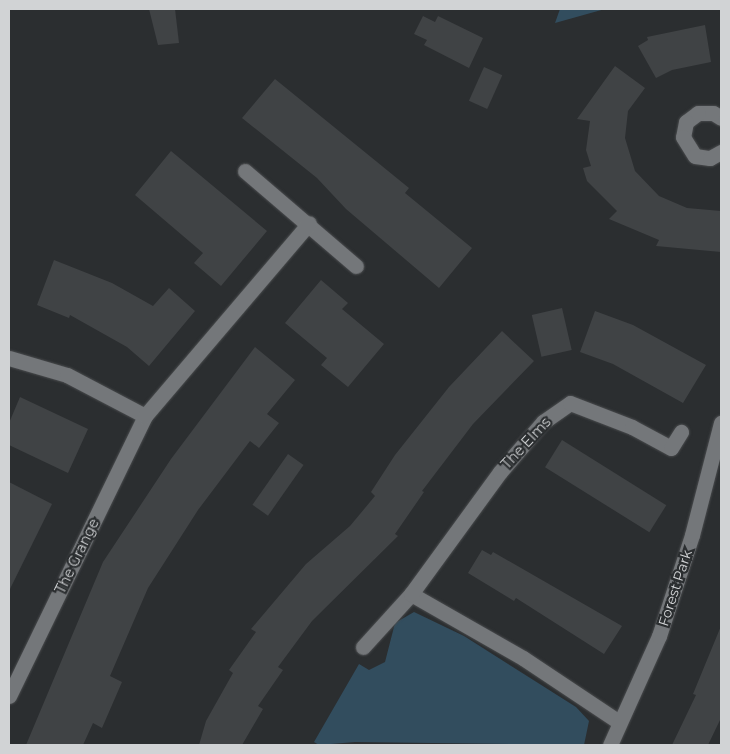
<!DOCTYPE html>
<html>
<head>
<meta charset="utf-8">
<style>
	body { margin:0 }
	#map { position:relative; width:730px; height:754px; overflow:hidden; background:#2b2e30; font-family:Montserrat,sans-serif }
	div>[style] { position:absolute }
	.green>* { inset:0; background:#324d5e }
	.building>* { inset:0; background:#404345; transform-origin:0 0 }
	.roads { filter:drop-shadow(0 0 1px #494b4d) drop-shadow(0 0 1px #494b4d) }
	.street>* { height:15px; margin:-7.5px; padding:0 7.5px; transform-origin:7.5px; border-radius:7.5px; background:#74777a }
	span { translate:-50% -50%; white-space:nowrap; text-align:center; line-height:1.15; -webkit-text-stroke:4.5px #2b2e30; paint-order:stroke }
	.street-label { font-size:14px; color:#d1d3d5 }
	.frame { position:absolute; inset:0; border:10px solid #d1d3d5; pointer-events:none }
</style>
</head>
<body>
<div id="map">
	<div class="green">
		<i style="clip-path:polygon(560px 9px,605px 9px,555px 23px)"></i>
		<i style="clip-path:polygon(414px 612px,464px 636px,576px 707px,589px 721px,584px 745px,355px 742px,319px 745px,314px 742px,359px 664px,369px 670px,385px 662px,395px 623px)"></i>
	</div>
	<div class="building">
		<i style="clip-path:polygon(149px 9px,175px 9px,179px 43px,158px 45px)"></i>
		<i style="clip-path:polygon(423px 16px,435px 22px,438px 16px,483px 38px,469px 68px,424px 45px,427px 40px,414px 34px)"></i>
		<i style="clip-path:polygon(705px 25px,711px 62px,672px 70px,656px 78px,638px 46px,648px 40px,647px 37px)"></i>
		<i style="clip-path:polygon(615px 66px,645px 88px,628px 111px,625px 138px,635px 171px,659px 196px,687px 208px,721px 211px,721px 252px,656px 246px,659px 240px,609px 219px,617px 211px,587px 181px,583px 168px,591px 166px,586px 150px,590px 121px,577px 119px)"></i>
		<i style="left:484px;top:67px;width:20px;height:37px;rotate:24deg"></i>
		<i style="clip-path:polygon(275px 79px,409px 188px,405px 193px,472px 248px,439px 288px,346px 209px,317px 178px,242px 118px)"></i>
		<i style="clip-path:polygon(171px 151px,267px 231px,221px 286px,194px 263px,203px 253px,135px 195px)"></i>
		<i style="clip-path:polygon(54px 260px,112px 283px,153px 306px,169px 288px,195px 311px,149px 366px,127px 347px,70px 315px,69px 318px,37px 305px)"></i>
		<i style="clip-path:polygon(321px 280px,348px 303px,342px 309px,384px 344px,348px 387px,321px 365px,327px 358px,285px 323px)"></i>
		<i style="left:562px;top:308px;width:43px;height:31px;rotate:77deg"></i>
		<i style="clip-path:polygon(595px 311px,633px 325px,706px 365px,683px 403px,613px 364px,580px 352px)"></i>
		<i style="clip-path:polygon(502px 331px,534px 361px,473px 424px,422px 491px,424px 492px,395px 534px,398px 536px,312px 621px,278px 667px,283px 670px,258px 706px,263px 709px,242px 745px,199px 745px,206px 721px,233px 673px,229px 670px,256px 632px,251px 629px,306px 564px,350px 526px,375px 496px,371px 492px,395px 455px,449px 387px)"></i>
		<i style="clip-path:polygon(255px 347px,295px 380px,267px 414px,279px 423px,259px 448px,250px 441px,198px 510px,148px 588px,110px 676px,122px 682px,102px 728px,93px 723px,83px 745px,26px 745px,103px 562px,171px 459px)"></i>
		<i style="clip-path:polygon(20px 397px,88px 429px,68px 473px,9px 445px,9px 423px)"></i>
		<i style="left:562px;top:440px;width:123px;height:32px;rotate:32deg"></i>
		<i style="left:288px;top:454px;width:19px;height:62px;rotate:35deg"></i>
		<i style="clip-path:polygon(9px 482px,52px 504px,9px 591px)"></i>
		<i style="clip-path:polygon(482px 550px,491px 555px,493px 552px,622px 626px,604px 654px,516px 598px,514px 601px,468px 573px)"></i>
		<i style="clip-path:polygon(721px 626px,721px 718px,708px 745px,672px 745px,696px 695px,693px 694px)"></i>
	</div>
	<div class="roads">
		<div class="street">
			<i style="left:721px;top:118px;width:9px;rotate:-148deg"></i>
			<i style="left:713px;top:113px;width:15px;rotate:180deg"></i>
			<i style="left:698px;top:113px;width:15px;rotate:143deg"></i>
			<i style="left:686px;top:122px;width:15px;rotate:101deg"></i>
			<i style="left:683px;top:137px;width:22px;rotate:58deg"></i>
			<i style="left:695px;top:156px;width:15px;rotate:8deg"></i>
			<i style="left:710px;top:158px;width:13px;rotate:-29deg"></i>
			<i style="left:245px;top:171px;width:146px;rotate:40.6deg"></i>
			<i style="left:9px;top:358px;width:60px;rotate:16.3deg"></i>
			<i style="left:67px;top:375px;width:88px;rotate:27.7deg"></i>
			<i style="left:363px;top:647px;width:72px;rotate:-47.8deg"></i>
			<i style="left:9px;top:696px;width:311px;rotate:-64.1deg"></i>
			<i style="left:145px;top:416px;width:253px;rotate:-49.6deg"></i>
			<i style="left:619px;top:722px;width:115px;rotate:-146.3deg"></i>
			<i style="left:523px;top:658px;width:129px;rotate:-150.3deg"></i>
			<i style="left:411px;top:594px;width:151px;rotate:-53.9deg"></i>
			<i style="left:500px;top:472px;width:66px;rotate:-49.3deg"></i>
			<i style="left:543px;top:422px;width:33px;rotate:-35deg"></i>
			<i style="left:570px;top:403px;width:66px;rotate:21.2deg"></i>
			<i style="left:632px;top:427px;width:44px;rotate:28.3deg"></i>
			<i style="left:671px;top:448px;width:19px;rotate:-58deg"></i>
			<i style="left:610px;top:745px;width:120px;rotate:-65.8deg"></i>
			<i style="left:659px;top:636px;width:106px;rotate:-71.9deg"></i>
			<i style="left:692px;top:535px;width:116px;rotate:-75.5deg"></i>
		</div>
	</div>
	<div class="street-label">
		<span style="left:526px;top:443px;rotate:-47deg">The Elms</span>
		<span style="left:77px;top:556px;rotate:-64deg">The Grange</span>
		<span style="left:675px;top:588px;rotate:-72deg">Forest Park</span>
	</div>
	<div class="frame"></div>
</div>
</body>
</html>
